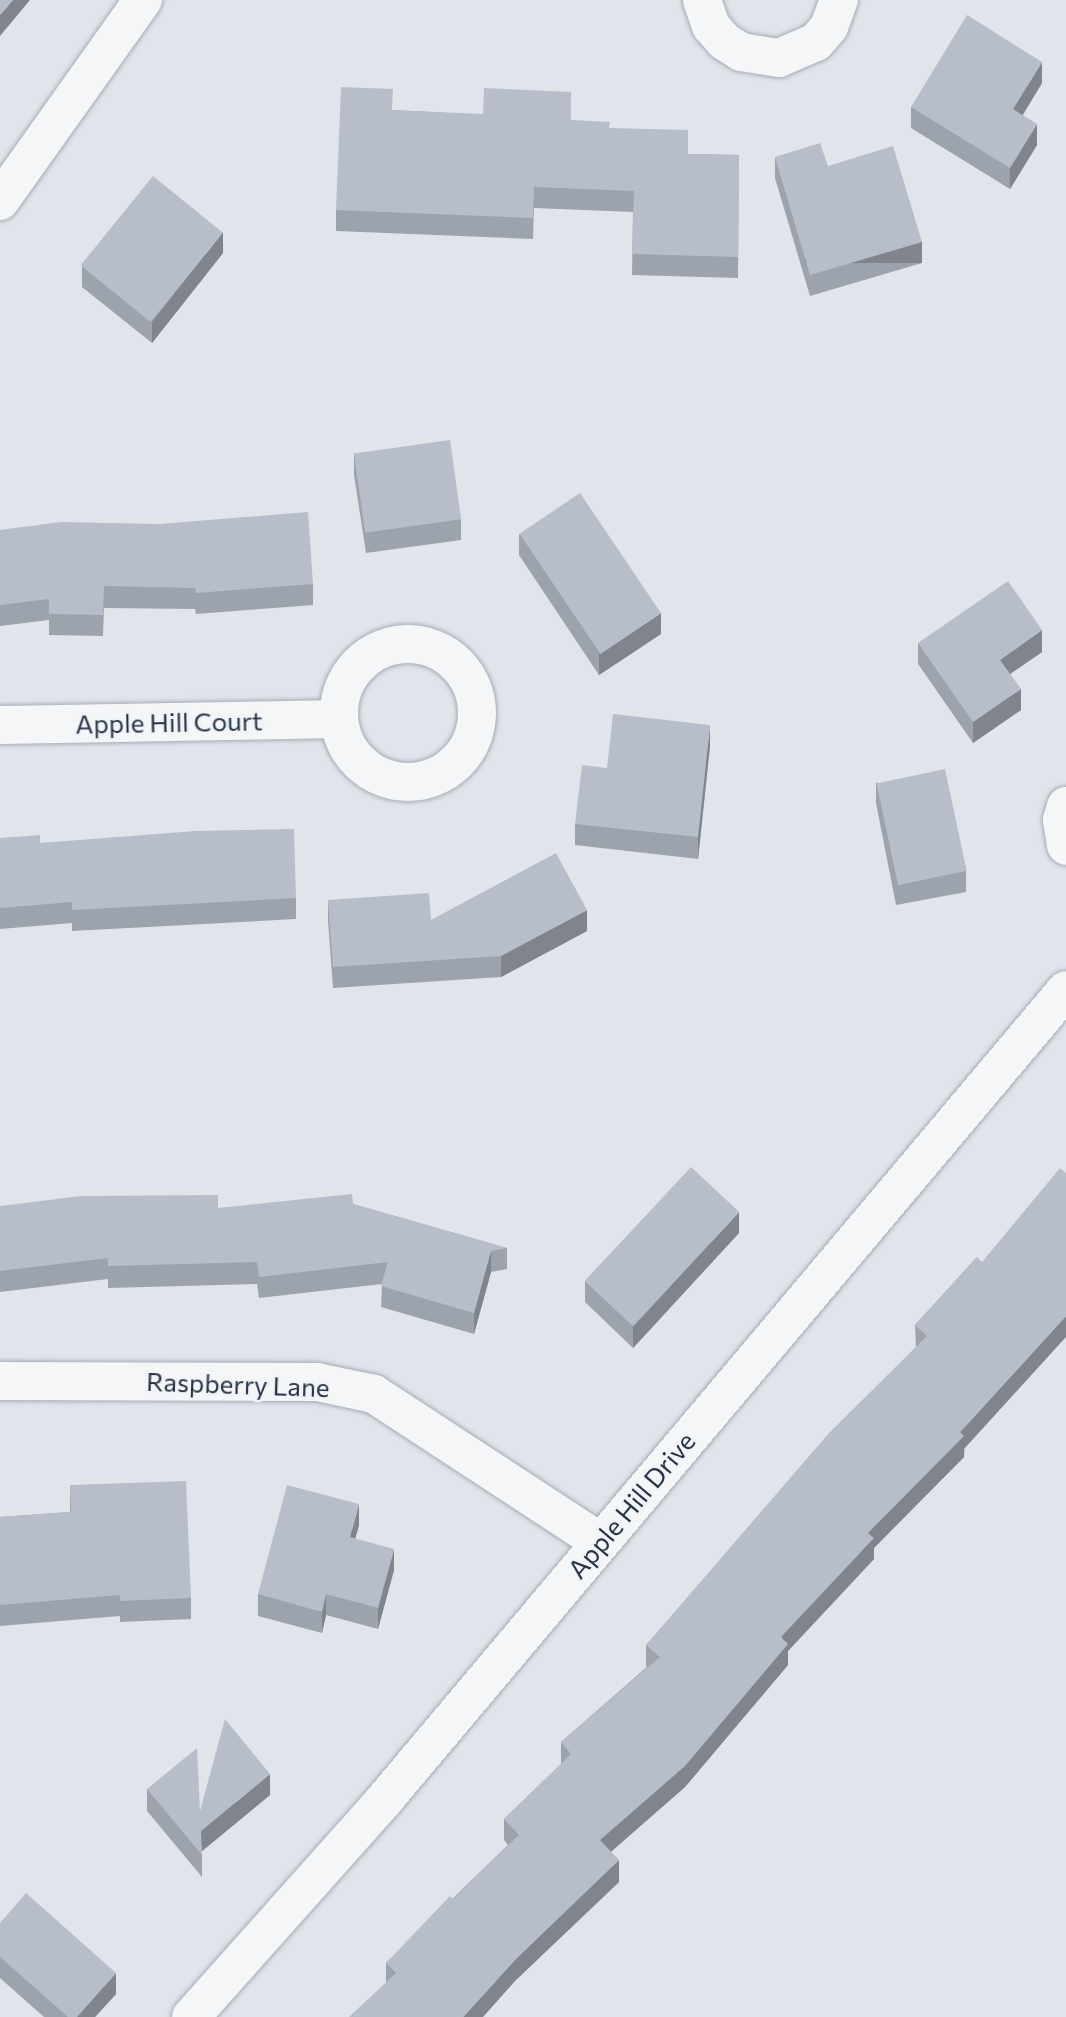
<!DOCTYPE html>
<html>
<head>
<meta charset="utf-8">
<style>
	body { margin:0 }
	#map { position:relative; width:1066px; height:2017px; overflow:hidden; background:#e1e5eb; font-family:Commissioner,sans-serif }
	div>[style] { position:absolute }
	.roads { filter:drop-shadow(0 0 2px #a6acb6) drop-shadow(0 0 2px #a6acb6) }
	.minor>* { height:38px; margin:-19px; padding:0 19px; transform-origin:19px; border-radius:19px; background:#f4f6f8 }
	.minor>.ring { margin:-19px; padding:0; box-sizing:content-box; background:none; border:38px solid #f4f6f8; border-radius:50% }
	.wall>* { inset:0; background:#9da3ad }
	.shaded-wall>* { inset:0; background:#80858d; transform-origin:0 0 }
	.building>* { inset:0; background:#b7bec9; transform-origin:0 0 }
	span { translate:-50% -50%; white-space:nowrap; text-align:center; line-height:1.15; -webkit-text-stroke:5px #f1f4f8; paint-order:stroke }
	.street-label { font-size:26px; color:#283344 }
</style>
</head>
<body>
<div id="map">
	<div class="roads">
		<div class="minor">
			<i style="left:702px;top:0;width:28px;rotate:71deg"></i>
			<i style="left:711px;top:26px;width:20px;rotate:49deg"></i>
			<i style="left:724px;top:41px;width:20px;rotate:33deg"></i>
			<i style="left:741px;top:52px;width:38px;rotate:9deg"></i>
			<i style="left:779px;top:58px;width:40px;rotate:-23.4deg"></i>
			<i style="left:816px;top:42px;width:20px;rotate:-49deg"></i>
			<i style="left:829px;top:27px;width:29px;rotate:-70deg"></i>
			<i style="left:0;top:201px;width:247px;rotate:-54.6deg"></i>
			<i class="ring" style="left:339px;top:644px;width:100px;height:100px"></i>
			<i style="left:0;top:725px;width:338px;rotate:-1deg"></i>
			<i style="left:1066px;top:806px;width:15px;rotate:106deg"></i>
			<i style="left:1062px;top:820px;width:26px;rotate:81deg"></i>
			<i style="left:0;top:1381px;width:317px;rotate:0.2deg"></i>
			<i style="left:317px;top:1382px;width:58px;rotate:11.9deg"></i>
			<i style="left:374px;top:1394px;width:270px;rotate:33.2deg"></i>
			<i style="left:191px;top:2017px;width:292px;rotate:-48.3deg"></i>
			<i style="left:385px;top:1799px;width:1057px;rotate:-49.91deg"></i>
		</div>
	</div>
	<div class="wall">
		<i style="clip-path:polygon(1042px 83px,1023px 115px,1037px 145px,1010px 189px,911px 128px,911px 107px)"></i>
		<i style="clip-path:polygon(393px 110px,571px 120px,610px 128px,688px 154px,739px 155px,738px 278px,632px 275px,633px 212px,534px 208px,533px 239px,336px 231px,336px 210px)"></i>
		<i style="clip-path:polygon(775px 157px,828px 166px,922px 263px,810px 296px,775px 178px)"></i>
		<i style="clip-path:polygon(223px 253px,152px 343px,82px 287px,82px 266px)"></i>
		<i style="clip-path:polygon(354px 453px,461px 519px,461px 540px,366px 553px,354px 475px)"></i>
		<i style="clip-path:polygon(0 530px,313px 584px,313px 605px,196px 614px,195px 609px,104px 608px,103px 636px,49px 635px,49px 620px,0 626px)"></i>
		<i style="clip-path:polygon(519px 534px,661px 634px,599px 675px,519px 555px)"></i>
		<i style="clip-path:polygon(918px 643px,1042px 652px,1010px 674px,1021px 710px,973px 743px,918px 664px)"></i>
		<i style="clip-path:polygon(710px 746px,698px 859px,575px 845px,575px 824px,607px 768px)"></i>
		<i style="clip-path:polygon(876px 782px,966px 871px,966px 892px,896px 905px,876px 803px)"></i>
		<i style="clip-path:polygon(0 838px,40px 843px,296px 898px,296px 919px,72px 931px,72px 923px,0 929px)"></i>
		<i style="clip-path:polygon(328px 900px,431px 920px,587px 931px,501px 977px,333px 988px,328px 921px)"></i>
		<i style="clip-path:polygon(353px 1204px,507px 1248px,507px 1269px,491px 1272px,474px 1334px,381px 1307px,382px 1284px,259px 1298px,257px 1284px,108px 1288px,108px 1279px,0 1292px,0 1206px,218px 1208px)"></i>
		<i style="clip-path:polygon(739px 1233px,633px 1348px,585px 1302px,585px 1281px)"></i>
		<i style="clip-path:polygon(977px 1257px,964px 1457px,874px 1548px,874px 1559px,788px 1651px,788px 1665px,685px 1787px,611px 1852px,619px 1882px,516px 1980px,386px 1982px,386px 1963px,508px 1845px,504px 1840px,504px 1819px,561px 1764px,561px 1742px,647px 1667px,646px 1666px,646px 1645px,916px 1347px,915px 1325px)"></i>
		<i style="clip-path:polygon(70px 1485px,191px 1598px,191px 1619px,120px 1622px,120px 1616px,0 1626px,0 1517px,70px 1512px)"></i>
		<i style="clip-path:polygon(359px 1525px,355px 1539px,394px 1570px,378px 1629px,326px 1615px,322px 1633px,258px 1616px,258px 1594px)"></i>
		<i style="clip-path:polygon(147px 1789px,200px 1811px,270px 1795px,202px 1851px,202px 1877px,147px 1811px)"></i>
		<i style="clip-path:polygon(0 1923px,116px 1994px,95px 2017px,44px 2017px,0 1978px)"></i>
	</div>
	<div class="shaded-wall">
		<i style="clip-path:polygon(13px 0,30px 0,0 36px,0 15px)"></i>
		<i style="clip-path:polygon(1042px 62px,1042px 83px,1013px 130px,1013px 109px)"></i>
		<i style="clip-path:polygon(1037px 124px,1037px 145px,1010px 189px,1010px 168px)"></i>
		<i style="clip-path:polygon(223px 232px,223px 253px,152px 343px,152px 322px)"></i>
		<i style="left:922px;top:242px;width:21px;height:117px;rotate:90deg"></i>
		<i style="clip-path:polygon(661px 613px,661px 634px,599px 675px,599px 654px)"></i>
		<i style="clip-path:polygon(1042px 630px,1042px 652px,1000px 681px,1000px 660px)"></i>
		<i style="clip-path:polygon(1021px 689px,1021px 710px,973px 743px,973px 722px)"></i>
		<i style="clip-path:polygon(710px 725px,710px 746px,698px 859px,698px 837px)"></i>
		<i style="clip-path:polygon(587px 910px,587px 931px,501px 977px,501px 956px)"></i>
		<i style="clip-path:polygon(739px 1212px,739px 1233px,633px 1348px,633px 1327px)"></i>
		<i style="clip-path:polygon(491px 1251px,491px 1272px,474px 1334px,474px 1313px)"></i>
		<i style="clip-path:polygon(1066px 1316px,1066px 1337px,964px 1449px,964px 1457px,874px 1548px,874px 1559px,788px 1651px,788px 1665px,685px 1787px,600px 1861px,600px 1840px,781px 1637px,868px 1533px)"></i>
		<i style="clip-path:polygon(359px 1504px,359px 1525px,350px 1558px,350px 1537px)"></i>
		<i style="clip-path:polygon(394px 1549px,394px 1570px,378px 1629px,378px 1608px)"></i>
		<i style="clip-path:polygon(326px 1594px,326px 1615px,322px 1633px,322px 1612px)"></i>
		<i style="clip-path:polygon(270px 1774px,270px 1795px,201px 1852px,201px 1831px)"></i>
		<i style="clip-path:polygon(619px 1860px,619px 1882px,516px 1980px,483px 2017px,463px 2017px,516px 1959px)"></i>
		<i style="clip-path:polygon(116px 1973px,116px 1994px,95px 2017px,77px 2017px)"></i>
	</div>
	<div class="building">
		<i style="clip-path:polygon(0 0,13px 0,0 15px)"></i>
		<i style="clip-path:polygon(967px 15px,1042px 62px,1013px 109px,1037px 124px,1010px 168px,911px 107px)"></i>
		<i style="clip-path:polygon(341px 87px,393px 89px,392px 110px,483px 114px,484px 88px,571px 92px,571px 120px,610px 122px,609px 128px,688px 130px,688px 154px,739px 155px,738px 257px,632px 254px,634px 191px,534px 187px,533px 218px,336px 210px)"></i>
		<i style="clip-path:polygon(820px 143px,828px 166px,893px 146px,922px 242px,810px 275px,775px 157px)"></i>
		<i style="left:153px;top:176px;width:90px;height:115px;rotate:39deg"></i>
		<i style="left:450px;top:440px;width:80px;height:97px;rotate:82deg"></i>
		<i style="left:580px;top:493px;width:145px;height:73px;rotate:56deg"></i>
		<i style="clip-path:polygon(308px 512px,313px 584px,196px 593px,195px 588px,104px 586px,103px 615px,49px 614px,49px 599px,0 605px,0 530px,61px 522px,159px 524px)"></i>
		<i style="clip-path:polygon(1008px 581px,1042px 630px,1000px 660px,1021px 689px,973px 722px,918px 643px)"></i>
		<i style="clip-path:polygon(613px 714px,710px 725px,698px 837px,575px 824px,582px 765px,607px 768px)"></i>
		<i style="left:945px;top:769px;width:104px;height:70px;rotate:78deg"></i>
		<i style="clip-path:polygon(294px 829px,296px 898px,72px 910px,72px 902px,0 908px,0 838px,40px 835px,40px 843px,195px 831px)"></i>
		<i style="clip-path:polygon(556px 853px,587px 910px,501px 956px,333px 967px,328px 900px,429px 893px,431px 920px)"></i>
		<i style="left:691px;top:1167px;width:66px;height:156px;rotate:43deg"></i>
		<i style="clip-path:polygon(1060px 1168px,1066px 1173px,1066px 1316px,960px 1432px,964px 1436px,868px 1533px,874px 1538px,781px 1637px,788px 1644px,685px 1766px,600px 1840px,619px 1860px,516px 1959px,463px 2017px,349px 2017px,396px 1973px,386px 1963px,450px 1896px,453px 1899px,519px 1835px,504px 1819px,571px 1754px,561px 1742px,660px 1657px,646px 1645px,829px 1433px,927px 1336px,915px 1325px,977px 1257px,982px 1262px)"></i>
		<i style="clip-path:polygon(352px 1194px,353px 1204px,507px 1248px,491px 1251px,474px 1313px,381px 1286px,388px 1262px,259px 1277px,257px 1262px,108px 1266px,108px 1258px,0 1271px,0 1206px,81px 1196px,218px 1195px,218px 1208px)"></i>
		<i style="clip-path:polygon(186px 1481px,191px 1598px,120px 1601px,120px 1595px,0 1605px,0 1517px,71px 1512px,70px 1485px)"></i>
		<i style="clip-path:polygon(287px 1485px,359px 1504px,350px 1537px,394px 1549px,378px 1608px,326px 1594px,322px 1612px,258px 1594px)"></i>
		<i style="clip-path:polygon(225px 1719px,270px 1774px,201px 1831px,202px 1855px,147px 1789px,197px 1748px,200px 1811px)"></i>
		<i style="clip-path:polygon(26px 1893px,116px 1973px,77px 2017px,68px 2017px,0 1957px,0 1923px)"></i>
	</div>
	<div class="street-label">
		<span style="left:169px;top:722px;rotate:-1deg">Apple Hill Court</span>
		<span style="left:238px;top:1384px;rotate:2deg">Raspberry Lane</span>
		<span style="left:631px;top:1505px;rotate:-50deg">Apple Hill Drive</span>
	</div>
</div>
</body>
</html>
